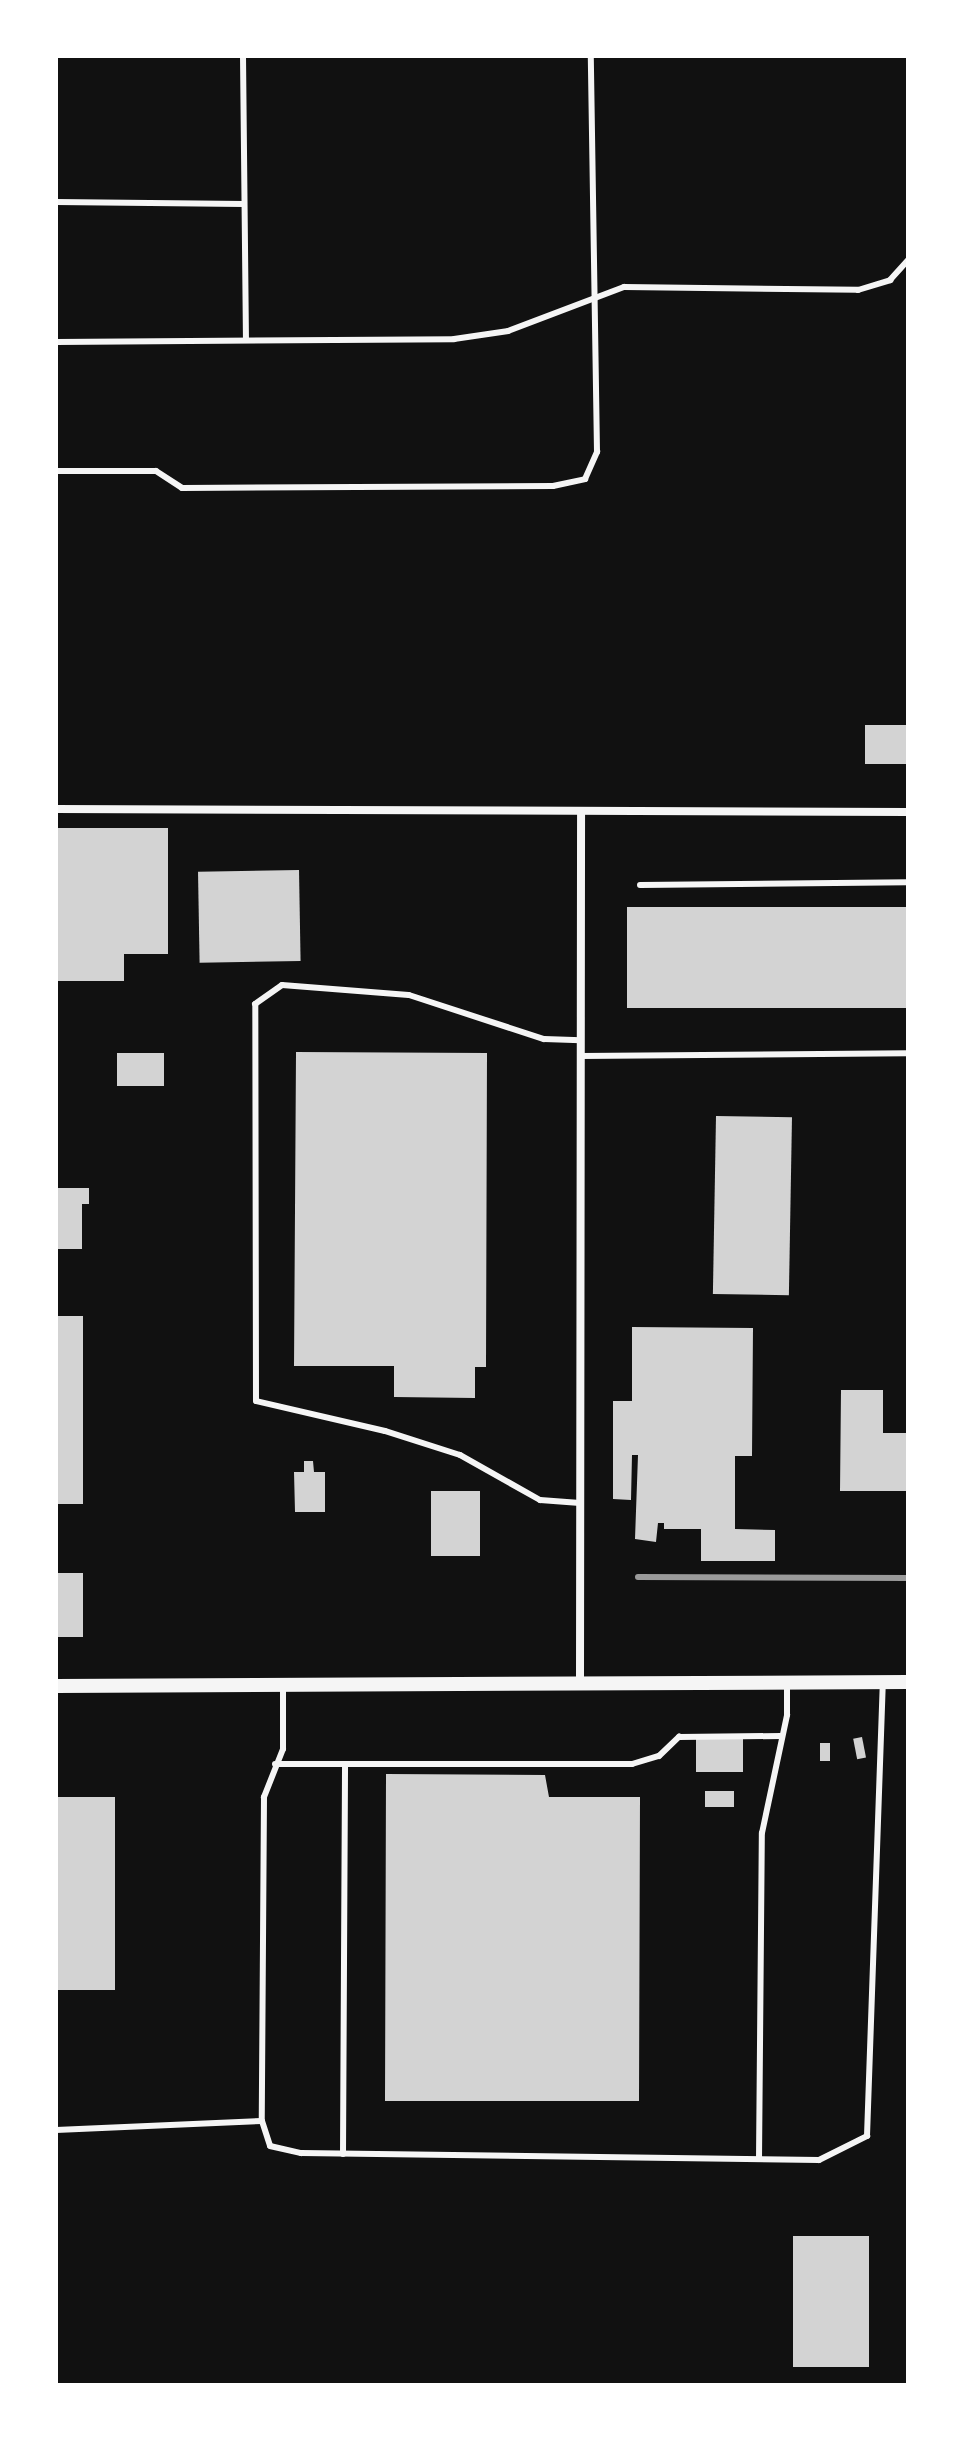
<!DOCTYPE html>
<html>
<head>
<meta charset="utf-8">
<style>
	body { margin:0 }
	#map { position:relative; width:964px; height:2441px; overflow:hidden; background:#111; font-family:"Fira Sans Condensed",sans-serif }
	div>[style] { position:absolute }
	.building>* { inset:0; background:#d3d3d3; transform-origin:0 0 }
	.service>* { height:6px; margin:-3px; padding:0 3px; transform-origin:3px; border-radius:3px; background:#f5f5f5 }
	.minor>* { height:8px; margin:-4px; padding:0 4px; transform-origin:4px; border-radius:4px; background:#f5f5f5 }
	.tertiary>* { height:14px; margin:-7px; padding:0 7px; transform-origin:7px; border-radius:7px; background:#f5f5f5 }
	.rail>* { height:6px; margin:-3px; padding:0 3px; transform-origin:3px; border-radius:3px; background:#9a9a9a }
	span { translate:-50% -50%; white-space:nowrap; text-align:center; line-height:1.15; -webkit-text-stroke:8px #fff; paint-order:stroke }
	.frame { position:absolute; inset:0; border:58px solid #fff; pointer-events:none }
</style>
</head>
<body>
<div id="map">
	<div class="building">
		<i style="left:865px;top:725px;width:43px;height:39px"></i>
		<i style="clip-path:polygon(56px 828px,168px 828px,168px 954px,124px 954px,124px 981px,56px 981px)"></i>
		<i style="left:299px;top:870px;width:91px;height:101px;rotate:89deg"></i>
		<i style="left:908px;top:907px;width:101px;height:281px;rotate:90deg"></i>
		<i style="clip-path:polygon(296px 1052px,487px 1053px,486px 1367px,475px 1367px,475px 1398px,394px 1397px,394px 1366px,294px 1366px)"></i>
		<i style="left:117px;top:1053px;width:47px;height:33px"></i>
		<i style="left:716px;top:1116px;width:76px;height:178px;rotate:1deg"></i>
		<i style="clip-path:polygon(56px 1188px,89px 1188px,89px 1204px,82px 1204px,82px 1249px,56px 1249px)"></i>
		<i style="left:56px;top:1316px;width:27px;height:188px"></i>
		<i style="clip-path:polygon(632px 1327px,753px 1328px,752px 1456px,735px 1456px,735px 1529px,775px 1530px,775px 1561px,701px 1561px,701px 1529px,664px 1529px,664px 1523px,658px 1523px,656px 1542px,635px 1539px,638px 1455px,632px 1455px,631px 1500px,613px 1499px,613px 1401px,632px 1401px)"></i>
		<i style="clip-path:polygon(841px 1390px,883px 1390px,883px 1433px,908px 1433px,908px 1491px,840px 1491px)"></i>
		<i style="clip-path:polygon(304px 1461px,313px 1461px,314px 1472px,325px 1472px,325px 1512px,295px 1512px,294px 1472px,304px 1472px)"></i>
		<i style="left:431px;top:1491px;width:49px;height:65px"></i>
		<i style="left:56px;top:1573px;width:27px;height:64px"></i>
		<i style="left:862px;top:1737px;width:21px;height:9px;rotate:79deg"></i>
		<i style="left:696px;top:1739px;width:47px;height:33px"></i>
		<i style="left:820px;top:1743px;width:10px;height:18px"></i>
		<i style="clip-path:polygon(386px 1774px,545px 1775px,549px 1797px,640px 1797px,639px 2101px,385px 2101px)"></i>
		<i style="left:705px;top:1791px;width:29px;height:16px"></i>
		<i style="left:56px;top:1797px;width:59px;height:193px"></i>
		<i style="left:793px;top:2236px;width:76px;height:131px"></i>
	</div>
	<div class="service">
		<i style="left:243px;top:56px;width:284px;rotate:89.4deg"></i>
		<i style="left:56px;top:202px;width:188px;rotate:0.6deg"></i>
		<i style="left:56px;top:342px;width:398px;rotate:-0.4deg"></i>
		<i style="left:454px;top:339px;width:55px;rotate:-8.4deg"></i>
		<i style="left:508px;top:331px;width:124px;rotate:-20.8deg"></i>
		<i style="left:624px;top:287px;width:234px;rotate:0.7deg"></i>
		<i style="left:858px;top:290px;width:34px;rotate:-17deg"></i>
		<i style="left:890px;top:280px;width:27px;rotate:-48deg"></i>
		<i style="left:56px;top:471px;width:100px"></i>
		<i style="left:156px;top:471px;width:31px;rotate:33deg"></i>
		<i style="left:182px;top:488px;width:371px;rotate:-0.3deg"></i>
		<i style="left:553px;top:486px;width:33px;rotate:-12deg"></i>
		<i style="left:585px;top:479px;width:30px;rotate:-66deg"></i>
		<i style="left:597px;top:452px;width:396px;rotate:-90.9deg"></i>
		<i style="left:640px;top:885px;width:268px;rotate:-0.6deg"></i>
		<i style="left:581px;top:1056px;width:327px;rotate:-0.5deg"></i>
		<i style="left:580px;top:1503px;width:40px;rotate:-175.7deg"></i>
		<i style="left:540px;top:1500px;width:92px;rotate:-150.6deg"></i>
		<i style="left:460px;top:1455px;width:79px;rotate:-162.3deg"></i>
		<i style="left:385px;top:1431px;width:132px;rotate:-166.9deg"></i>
		<i style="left:256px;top:1401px;width:397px;rotate:-90.1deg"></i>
		<i style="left:255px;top:1004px;width:33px;rotate:-35deg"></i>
		<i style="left:282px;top:985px;width:127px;rotate:4.5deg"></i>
		<i style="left:409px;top:995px;width:142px;rotate:18.1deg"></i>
		<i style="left:544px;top:1039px;width:37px;rotate:2deg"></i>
		<i style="left:283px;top:1685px;width:64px;rotate:90deg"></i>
		<i style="left:283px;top:1749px;width:52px;rotate:111.6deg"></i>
		<i style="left:264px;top:1797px;width:324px;rotate:90.4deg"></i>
		<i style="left:262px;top:2121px;width:26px;rotate:72deg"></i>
		<i style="left:270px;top:2146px;width:32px;rotate:13deg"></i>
		<i style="left:301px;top:2153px;width:518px;rotate:0.77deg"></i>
		<i style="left:819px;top:2160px;width:54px;rotate:-26.6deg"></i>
		<i style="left:867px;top:2136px;width:454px;rotate:-88deg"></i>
		<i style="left:275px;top:1764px;width:357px"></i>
		<i style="left:632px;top:1764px;width:28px;rotate:-17deg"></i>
		<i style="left:659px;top:1756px;width:28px;rotate:-44deg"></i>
		<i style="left:679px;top:1737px;width:102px;rotate:-0.6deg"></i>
		<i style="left:56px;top:2130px;width:206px;rotate:-2.5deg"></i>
		<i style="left:343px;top:2154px;width:390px;rotate:-89.7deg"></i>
		<i style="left:759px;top:2159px;width:326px;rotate:-89.5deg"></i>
		<i style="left:762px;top:1833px;width:121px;rotate:-78deg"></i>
		<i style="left:787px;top:1715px;width:33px;rotate:-90deg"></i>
	</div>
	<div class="minor">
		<i style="left:56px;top:809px;width:852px;rotate:0.2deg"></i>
		<i style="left:580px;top:1683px;width:872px;rotate:-89.93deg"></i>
	</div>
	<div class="tertiary">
		<i style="left:56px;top:1686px;width:852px;rotate:-0.27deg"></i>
	</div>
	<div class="rail">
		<i style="left:638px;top:1577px;width:270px;rotate:0.2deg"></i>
	</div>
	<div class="frame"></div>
</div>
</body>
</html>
